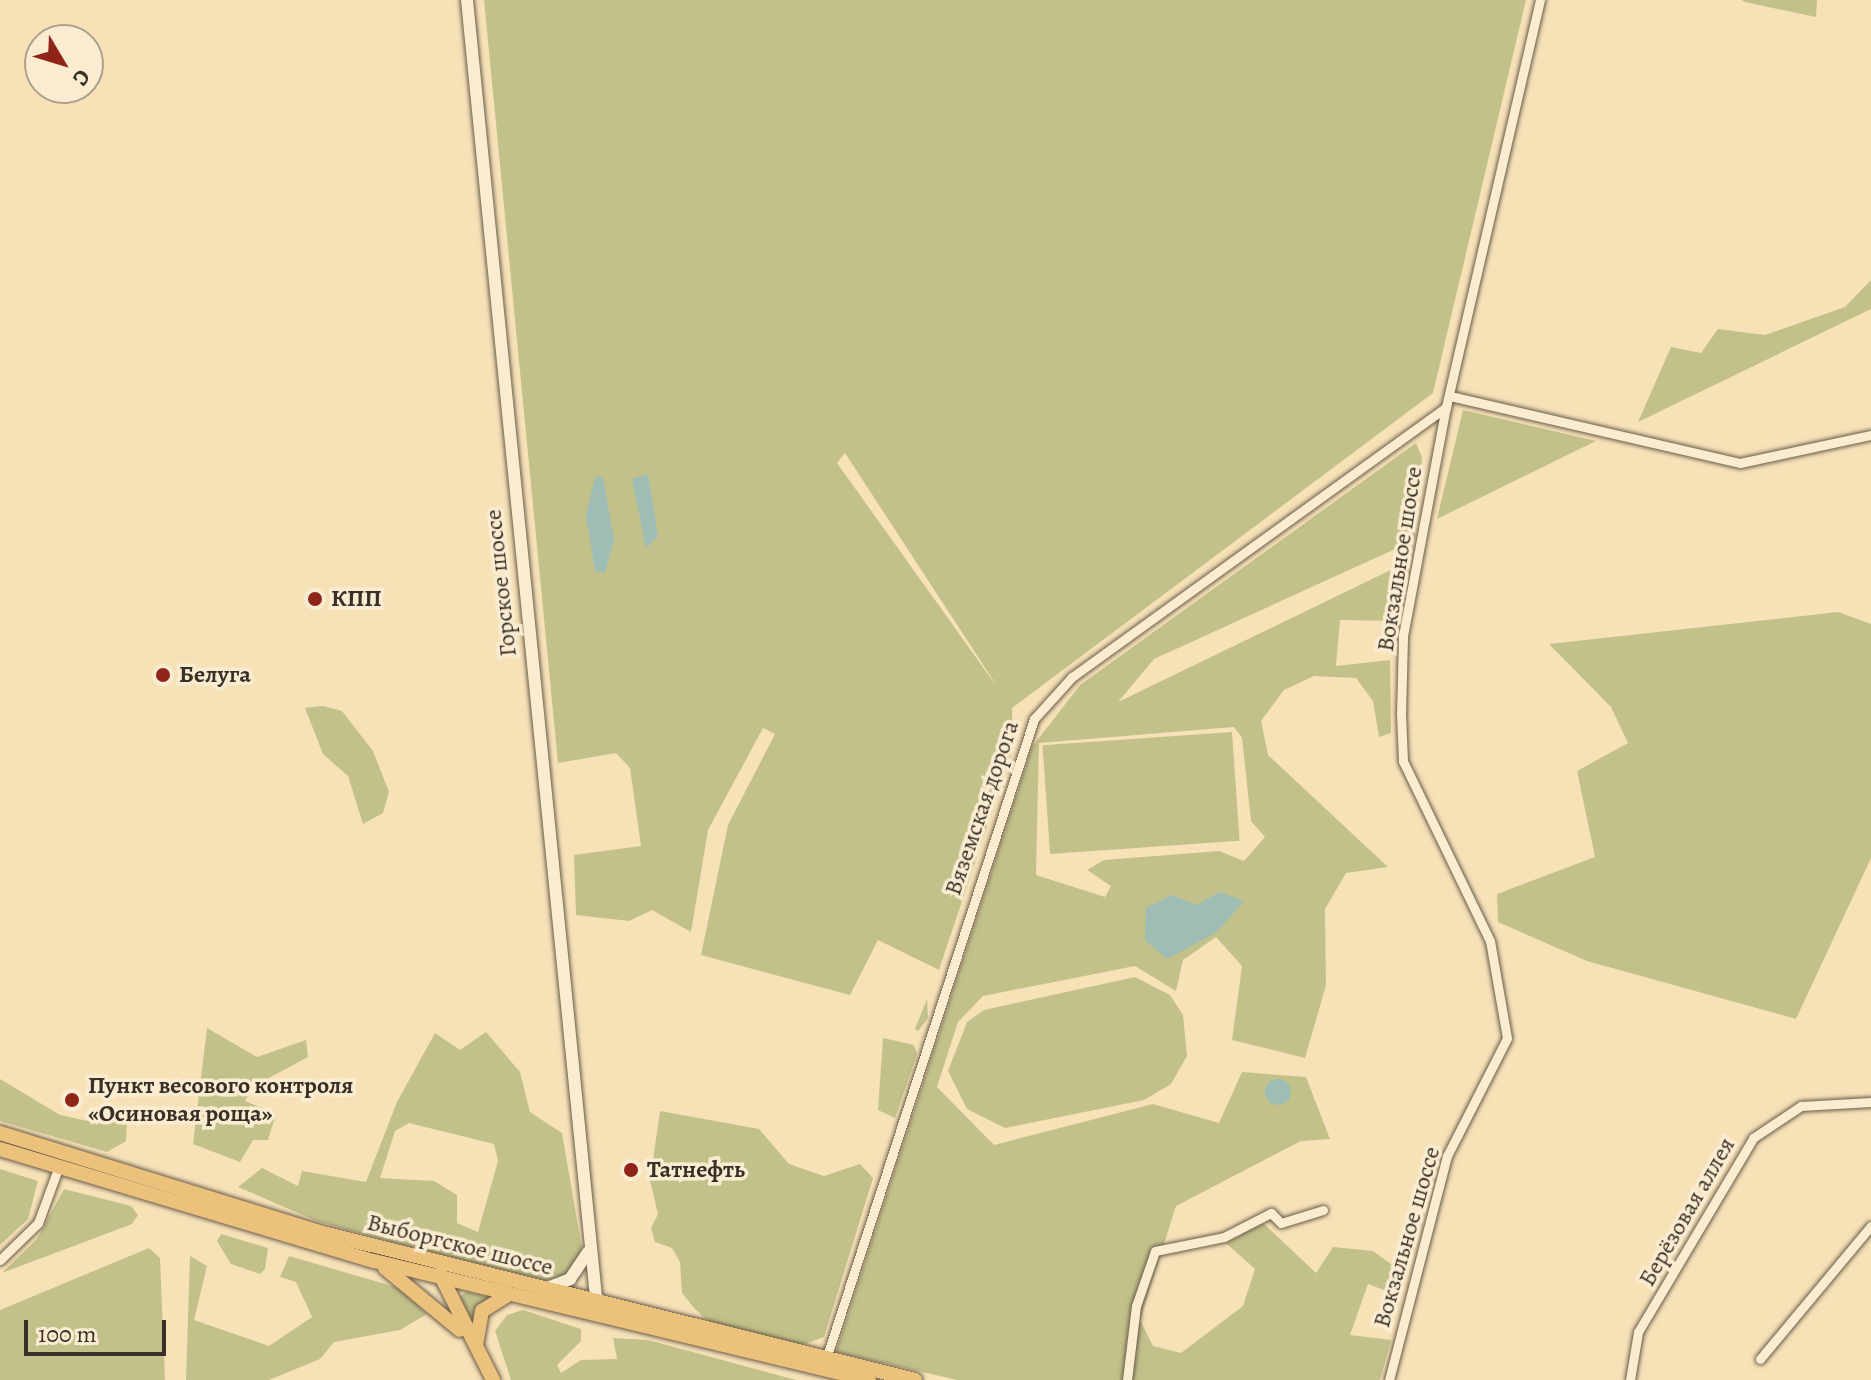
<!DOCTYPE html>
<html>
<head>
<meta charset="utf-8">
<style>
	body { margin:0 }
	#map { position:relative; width:1871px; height:1380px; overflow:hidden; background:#f7e2b8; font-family:Alegreya,serif }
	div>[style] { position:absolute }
	.green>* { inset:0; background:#c3c18a; transform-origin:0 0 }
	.water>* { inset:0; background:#9ebdb4 }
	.round { border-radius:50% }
	.roads { filter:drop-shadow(0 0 2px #695c4b) drop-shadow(0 0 2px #695c4b) }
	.street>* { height:9px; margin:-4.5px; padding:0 4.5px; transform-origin:4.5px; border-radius:4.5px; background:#faecd1 }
	.secondary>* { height:12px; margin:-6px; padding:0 6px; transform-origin:6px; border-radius:6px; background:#faecd1 }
	.primary>* { height:14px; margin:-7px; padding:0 7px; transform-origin:7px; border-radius:7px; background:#ecc17c }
	.dots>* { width:22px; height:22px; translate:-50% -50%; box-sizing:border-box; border:4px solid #faecd1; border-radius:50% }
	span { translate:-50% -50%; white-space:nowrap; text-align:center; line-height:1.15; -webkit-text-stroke:7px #faecd1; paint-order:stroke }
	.street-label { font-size:24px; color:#3a2f27 }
	.poi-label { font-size:24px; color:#3a2f27; font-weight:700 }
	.left { translate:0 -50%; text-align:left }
	.north { position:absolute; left:24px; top:24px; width:80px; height:80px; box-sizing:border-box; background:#faecd1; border:2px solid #ada08d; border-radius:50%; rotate:128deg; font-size:22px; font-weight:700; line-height:32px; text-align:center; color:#3a2f27 }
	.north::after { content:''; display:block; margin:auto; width:28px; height:36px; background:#8f2418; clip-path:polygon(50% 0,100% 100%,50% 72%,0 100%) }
	.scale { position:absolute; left:24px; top:1320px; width:142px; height:36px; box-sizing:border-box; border:4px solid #3a2f27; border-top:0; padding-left:10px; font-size:24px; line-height:28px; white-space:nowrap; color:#3a2f27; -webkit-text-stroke:6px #faecd1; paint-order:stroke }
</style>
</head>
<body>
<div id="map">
	<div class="green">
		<i style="clip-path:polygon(evenodd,484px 0,1526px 0,1433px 393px,1012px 708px,1013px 749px,939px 970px,878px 940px,850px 995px,701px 955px,728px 825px,775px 734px,763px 728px,708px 830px,691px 932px,652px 910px,629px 921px,576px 915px,574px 855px,641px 846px,630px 768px,616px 753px,558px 763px,484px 0,845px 453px,995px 683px,995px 684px,837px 463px,845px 453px)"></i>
		<i style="clip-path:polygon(1742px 0,1817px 0,1816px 17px,1745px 2px)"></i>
		<i style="clip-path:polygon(1871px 280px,1871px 309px,1638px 422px,1671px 347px,1701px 353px,1718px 329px,1765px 335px,1845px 307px)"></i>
		<i style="clip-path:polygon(1463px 410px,1596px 441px,1437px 519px)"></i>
		<i style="clip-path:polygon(evenodd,1416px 443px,1422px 457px,1415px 540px,1154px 659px,1118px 702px,1403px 564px,1393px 621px,1340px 620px,1336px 666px,1390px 660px,1391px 733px,1379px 737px,1373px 701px,1356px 678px,1314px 676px,1284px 690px,1261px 721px,1268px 755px,1388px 867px,1346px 873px,1325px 909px,1326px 985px,1305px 1058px,1232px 1040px,1242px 966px,1216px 937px,1183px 960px,1176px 991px,1135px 966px,983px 996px,958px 1022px,937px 1087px,994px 1145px,1153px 1104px,1219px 1123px,1242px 1072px,1306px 1077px,1330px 1139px,1301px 1141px,1176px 1206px,1140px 1320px,1153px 1346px,1181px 1353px,1243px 1306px,1255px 1269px,1226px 1243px,1263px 1223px,1316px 1273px,1333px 1247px,1373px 1251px,1395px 1267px,1389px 1292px,1368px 1284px,1350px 1335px,1391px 1340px,1380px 1380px,957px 1380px,836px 1352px,1032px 747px,1080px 685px,1416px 443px,1234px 727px,1242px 738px,1251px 821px,1265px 837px,1244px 861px,1219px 851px,1104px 860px,1087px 870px,1111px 886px,1105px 897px,1036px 875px,1039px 743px,1234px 727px)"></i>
		<i style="clip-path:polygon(1838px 612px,1871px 624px,1871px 858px,1796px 1019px,1587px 961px,1498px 922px,1497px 894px,1595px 857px,1577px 771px,1628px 743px,1611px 707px,1549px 644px)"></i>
		<i style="clip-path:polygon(323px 706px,342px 711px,373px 751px,389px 792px,383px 813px,363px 824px,348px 776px,323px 754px,305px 708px)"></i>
		<i style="left:1232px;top:732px;width:109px;height:190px;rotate:86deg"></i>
		<i style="clip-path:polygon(1135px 977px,1170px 995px,1183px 1015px,1187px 1056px,1171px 1084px,1144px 1100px,1005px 1128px,967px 1109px,948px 1071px,967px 1022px,984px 1010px)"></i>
		<i style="clip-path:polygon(927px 999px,928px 1018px,918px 1031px,915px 1029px)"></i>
		<i style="clip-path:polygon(207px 1028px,257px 1057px,306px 1040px,308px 1057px,252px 1087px,245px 1101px,276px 1114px,268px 1140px,253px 1140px,240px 1162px,193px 1144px)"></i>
		<i style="clip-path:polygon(evenodd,486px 1032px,520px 1072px,530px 1112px,562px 1133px,582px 1249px,567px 1276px,539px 1282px,319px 1222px,238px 1187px,262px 1168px,298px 1186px,302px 1171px,366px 1182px,397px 1102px,435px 1033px,460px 1050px,486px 1032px,409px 1123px,494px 1144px,498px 1161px,478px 1232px,457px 1223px,457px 1195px,434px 1181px,380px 1178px,395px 1131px,409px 1123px)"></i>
		<i style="clip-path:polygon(883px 1038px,914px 1045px,917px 1054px,895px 1118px,878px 1110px)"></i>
		<i style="clip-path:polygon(0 1079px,60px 1115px,102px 1124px,117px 1114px,127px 1124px,126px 1141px,107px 1152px,0 1121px)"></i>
		<i style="clip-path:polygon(660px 1111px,759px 1129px,789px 1164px,824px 1176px,860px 1164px,873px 1178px,824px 1337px,802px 1345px,713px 1326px,694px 1308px,682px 1293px,680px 1262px,672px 1248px,655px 1242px,651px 1228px,658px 1214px,650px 1181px)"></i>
		<i style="clip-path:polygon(0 1169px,38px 1181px,28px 1219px,0 1245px)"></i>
		<i style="clip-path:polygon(64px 1189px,131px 1206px,138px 1215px,132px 1224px,2px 1273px,37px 1239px)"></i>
		<i style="clip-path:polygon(221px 1234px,268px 1248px,265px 1269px,260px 1274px,231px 1264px,217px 1241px)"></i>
		<i style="clip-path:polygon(149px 1248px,160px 1258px,165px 1380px,0 1380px,0 1310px)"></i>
		<i style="clip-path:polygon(190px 1256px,207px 1266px,194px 1320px,269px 1346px,312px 1317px,296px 1282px,280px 1277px,289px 1256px,399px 1288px,427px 1314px,400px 1330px,334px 1342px,320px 1359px,269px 1380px,186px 1380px)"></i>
		<i style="clip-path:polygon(466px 1292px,488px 1297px,473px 1323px,460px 1297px)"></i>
		<i style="clip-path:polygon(523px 1310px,581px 1329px,581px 1341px,557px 1365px,561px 1373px,581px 1360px,617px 1359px,613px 1338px,648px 1340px,796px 1380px,511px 1380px,495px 1331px,507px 1315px)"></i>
	</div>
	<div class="water">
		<i style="clip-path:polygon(648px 474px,658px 536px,646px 548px,632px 479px)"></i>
		<i style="clip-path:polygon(595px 477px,603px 477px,614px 540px,605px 573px,595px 571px,586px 515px)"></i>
		<i style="clip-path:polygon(1220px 892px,1244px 901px,1217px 932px,1167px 959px,1145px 940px,1146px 908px,1172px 895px,1196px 905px)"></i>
		<i class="round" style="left:1265px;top:1079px;width:26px;height:26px"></i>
	</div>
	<div class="roads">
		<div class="street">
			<i style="left:1450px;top:396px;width:298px;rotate:13deg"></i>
			<i style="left:1740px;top:463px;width:134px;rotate:-12.1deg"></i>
			<i style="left:0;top:1260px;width:53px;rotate:-44.2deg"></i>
			<i style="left:38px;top:1223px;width:61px;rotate:-69.8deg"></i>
			<i style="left:826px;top:1359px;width:673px;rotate:-72deg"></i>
			<i style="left:1034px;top:719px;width:57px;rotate:-47.9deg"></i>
			<i style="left:1072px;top:677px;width:461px;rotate:-35.8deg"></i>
			<i style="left:1760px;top:1359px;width:173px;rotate:-50.2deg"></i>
			<i style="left:1127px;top:1380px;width:75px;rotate:-83.1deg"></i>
			<i style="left:1136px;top:1306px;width:58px;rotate:-70.9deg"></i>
			<i style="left:1155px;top:1251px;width:70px;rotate:-11.5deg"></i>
			<i style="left:1224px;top:1237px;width:53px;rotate:-27.1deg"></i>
			<i style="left:1271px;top:1213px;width:14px;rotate:45deg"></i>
			<i style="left:1281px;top:1223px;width:44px;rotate:-17.2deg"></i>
			<i style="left:1389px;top:1380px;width:231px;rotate:-75.5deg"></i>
			<i style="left:1447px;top:1156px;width:132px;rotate:-63deg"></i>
			<i style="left:1507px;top:1038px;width:98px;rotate:-99.9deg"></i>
			<i style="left:1490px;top:941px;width:200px;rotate:-115.8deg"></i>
			<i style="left:1403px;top:761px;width:47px;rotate:-92.4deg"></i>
			<i style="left:1401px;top:714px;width:78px;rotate:-88.5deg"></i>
			<i style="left:1403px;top:636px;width:233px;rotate:-79.4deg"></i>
			<i style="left:1446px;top:407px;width:418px;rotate:-77deg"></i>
			<i style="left:1630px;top:1380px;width:49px;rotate:-80.5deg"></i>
			<i style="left:1638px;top:1332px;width:226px;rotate:-59.3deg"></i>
			<i style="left:1753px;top:1138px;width:58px;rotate:-33.7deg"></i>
			<i style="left:1801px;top:1106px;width:70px;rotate:-3.3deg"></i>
		</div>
		<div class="secondary">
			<i style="left:467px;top:0;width:1312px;rotate:84.32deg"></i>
			<i style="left:547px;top:1288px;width:25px;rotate:-21deg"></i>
			<i style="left:570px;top:1279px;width:32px;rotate:-56deg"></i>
		</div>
		<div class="primary">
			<i style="left:0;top:1133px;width:342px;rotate:17.2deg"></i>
			<i style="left:327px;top:1234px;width:606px;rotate:13.94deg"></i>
			<i style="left:0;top:1149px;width:390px;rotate:16.7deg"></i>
			<i style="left:374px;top:1261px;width:509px;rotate:13.52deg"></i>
			<i style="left:385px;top:1268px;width:97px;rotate:39.6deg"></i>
			<i style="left:440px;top:1274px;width:119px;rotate:63.4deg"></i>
			<i style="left:476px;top:1345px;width:35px;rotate:-80deg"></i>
			<i style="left:482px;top:1311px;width:32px;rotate:-32deg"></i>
		</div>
	</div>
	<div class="dots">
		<i style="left:315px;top:599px;background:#8f2418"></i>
		<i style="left:163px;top:675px;background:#8f2418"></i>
		<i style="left:72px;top:1100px;background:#8f2418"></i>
		<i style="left:631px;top:1170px;background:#8f2418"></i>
	</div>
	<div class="street-label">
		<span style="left:1400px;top:559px;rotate:-81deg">Вокзальное шоссе</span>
		<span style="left:501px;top:583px;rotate:-96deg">Горское шоссе</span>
		<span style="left:982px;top:808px;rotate:-71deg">Вяземская дорога</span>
		<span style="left:1687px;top:1212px;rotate:-60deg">Берёзовая аллея</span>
		<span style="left:1407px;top:1237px;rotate:-74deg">Вокзальное шоссе</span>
		<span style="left:460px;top:1245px;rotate:14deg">Выборгское шоссе</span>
	</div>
	<div class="poi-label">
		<span class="left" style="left:331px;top:599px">КПП</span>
		<span class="left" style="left:179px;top:675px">Белуга</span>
		<span class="left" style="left:88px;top:1100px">Пункт весового контроля<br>«Осиновая роща»</span>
		<span class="left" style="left:647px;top:1170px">Татнефть</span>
	</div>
	<div class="north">С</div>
	<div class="scale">100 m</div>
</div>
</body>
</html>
